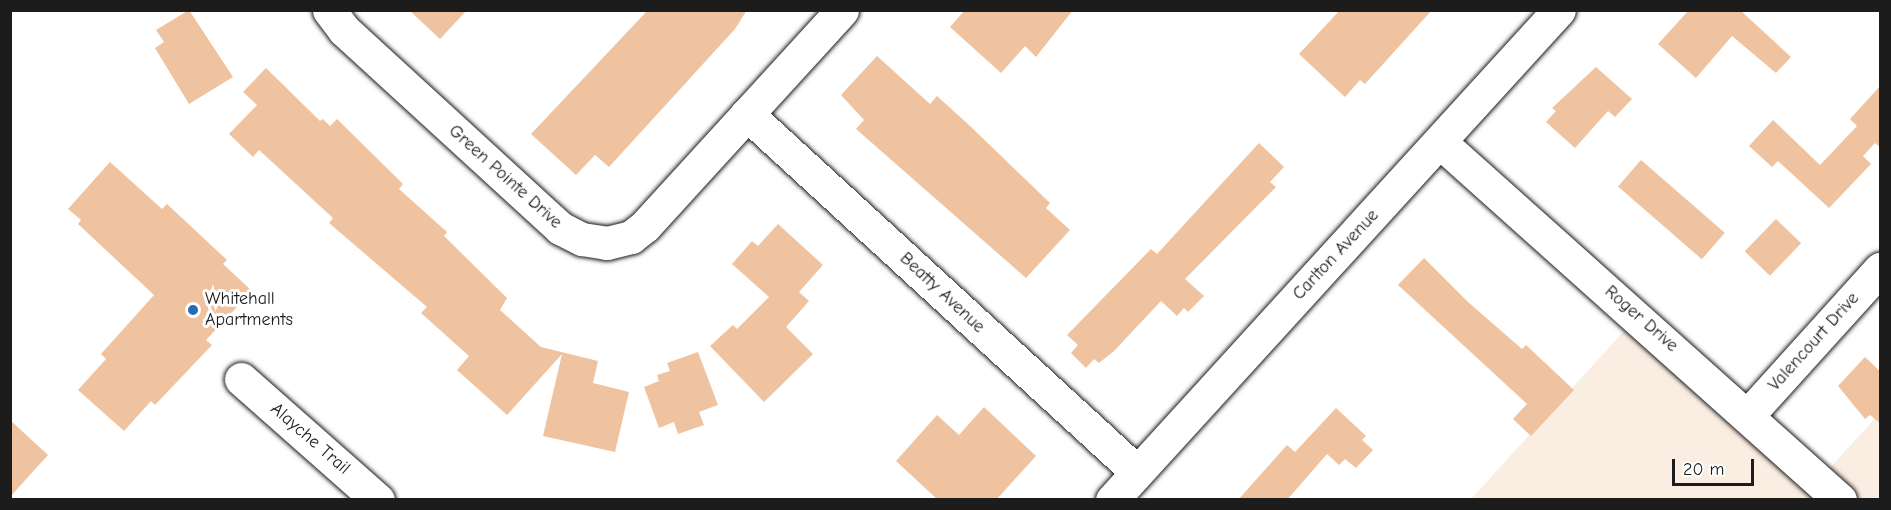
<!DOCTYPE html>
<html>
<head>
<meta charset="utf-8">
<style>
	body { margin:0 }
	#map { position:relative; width:1891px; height:510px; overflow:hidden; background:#fff; font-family:"Comic Neue",sans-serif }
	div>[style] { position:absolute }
	.built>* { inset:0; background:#faede2 }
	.building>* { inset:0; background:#efc39f; transform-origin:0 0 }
	.roads { filter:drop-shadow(0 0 2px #1c1c1c) drop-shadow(0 0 2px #1c1c1c) }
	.minor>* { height:33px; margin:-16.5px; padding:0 16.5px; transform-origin:16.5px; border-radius:16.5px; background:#fff }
	.dots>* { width:16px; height:16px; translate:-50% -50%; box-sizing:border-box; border:3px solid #fff; border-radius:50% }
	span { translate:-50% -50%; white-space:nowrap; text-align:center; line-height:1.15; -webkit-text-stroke:6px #fff; paint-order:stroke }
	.street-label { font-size:18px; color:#1c1c1c }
	.poi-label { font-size:18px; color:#1c1c1c }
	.left { translate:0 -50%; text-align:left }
	.frame { position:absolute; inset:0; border:12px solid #1c1c1c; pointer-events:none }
	.scale { position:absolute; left:1672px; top:459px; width:82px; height:27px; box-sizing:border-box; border:3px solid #1c1c1c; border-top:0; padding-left:8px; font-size:18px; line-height:21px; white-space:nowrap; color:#1c1c1c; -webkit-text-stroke:4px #fff; paint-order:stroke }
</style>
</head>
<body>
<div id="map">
	<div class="built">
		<i style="clip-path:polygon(1647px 306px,1827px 471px,1880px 413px,1880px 499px,1470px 500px)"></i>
	</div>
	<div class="building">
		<i style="clip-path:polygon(189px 10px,233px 77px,189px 104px,155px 48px,164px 42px,156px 30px)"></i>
		<i style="clip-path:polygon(409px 10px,467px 10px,440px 39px)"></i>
		<i style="clip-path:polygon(648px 10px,747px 10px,735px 29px,609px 167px,595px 155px,576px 175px,531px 134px)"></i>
		<i style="clip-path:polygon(965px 10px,1073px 10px,1036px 57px,1025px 46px,1001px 73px,950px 27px)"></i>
		<i style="clip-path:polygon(1340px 10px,1432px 10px,1365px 84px,1360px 80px,1345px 97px,1299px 54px)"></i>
		<i style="clip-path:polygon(1689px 10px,1740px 10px,1791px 57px,1776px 73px,1732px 36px,1696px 78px,1658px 44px)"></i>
		<i style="clip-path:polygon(877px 56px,930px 104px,937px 96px,969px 125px,1050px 203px,1046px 208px,1070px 230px,1026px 278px,856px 129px,864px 120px,841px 95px)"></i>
		<i style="clip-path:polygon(1596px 67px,1632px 99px,1615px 117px,1608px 111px,1575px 148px,1546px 122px,1556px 111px,1552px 108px)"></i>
		<i style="clip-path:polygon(266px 68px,320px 121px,323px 119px,330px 126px,337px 119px,403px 184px,399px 189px,447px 232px,444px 236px,507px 298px,500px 310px,541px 347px,598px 361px,593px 383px,629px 392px,615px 452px,543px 436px,562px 354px,507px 415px,457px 370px,469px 356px,421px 313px,427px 307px,329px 223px,333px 218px,259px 150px,253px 157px,229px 134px,257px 105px,243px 92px)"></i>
		<i style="clip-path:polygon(1881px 85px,1881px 148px,1875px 143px,1863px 156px,1871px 164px,1829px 208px,1778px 161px,1772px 167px,1749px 146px,1773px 120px,1820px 165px,1857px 126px,1850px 119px)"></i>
		<i style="clip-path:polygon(1259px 143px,1284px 167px,1270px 182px,1276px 187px,1185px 279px,1204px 296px,1188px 312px,1184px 308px,1177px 316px,1161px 301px,1114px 351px,1099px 363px,1094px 359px,1086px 368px,1071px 353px,1078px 345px,1067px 335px,1151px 249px,1157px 254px)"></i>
		<i style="left:1641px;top:160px;width:111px;height:35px;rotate:41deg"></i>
		<i style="clip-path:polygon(110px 162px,162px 209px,167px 204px,227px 260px,223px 264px,252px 291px,206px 340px,212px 345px,155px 405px,151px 401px,124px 431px,78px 390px,106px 359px,101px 354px,154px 295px,78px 224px,81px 220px,68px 209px)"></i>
		<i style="left:1776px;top:219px;width:35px;height:45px;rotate:44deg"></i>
		<i style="clip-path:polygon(778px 224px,823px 265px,799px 292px,809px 301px,786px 327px,813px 354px,764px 402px,710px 346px,733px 325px,737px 329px,769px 297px,732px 264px,752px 241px,758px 246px)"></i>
		<i style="clip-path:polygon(1424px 258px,1468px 302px,1522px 349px,1526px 345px,1574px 390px,1531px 436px,1513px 419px,1527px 404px,1398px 285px)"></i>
		<i style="clip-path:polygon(698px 352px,718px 405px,699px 412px,704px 425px,678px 434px,674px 422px,659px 428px,644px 387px,659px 381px,657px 375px,670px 371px,667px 363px)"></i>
		<i style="clip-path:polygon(1865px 357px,1881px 372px,1881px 424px,1870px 415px,1865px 419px,1838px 386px)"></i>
		<i style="clip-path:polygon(984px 407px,1036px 456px,996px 500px,938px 500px,896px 461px,937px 415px,959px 435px)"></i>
		<i style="clip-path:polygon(1336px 408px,1366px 436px,1362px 440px,1373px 450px,1356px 468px,1345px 459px,1339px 465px,1327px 454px,1287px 500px,1238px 500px,1287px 445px,1295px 452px)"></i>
		<i style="clip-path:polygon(10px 420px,48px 455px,10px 497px)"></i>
	</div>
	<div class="roads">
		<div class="minor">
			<i style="left:329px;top:10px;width:25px;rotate:53deg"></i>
			<i style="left:344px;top:30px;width:293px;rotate:42.5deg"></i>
			<i style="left:560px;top:228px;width:25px;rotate:27deg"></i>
			<i style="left:582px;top:239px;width:25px;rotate:9deg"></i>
			<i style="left:607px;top:243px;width:25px;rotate:-14deg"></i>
			<i style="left:631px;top:237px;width:18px;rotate:-38deg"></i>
			<i style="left:645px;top:226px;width:292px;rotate:-47.6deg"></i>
			<i style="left:747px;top:114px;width:529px;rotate:42.55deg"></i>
			<i style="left:1440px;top:142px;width:537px;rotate:41.83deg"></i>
			<i style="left:241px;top:379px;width:183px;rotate:41.5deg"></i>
			<i style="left:1748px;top:415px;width:197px;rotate:-47.9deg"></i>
			<i style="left:1112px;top:500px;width:663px;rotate:-47.63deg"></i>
		</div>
	</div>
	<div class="dots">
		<i style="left:193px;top:310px;background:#1f6fb2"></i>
	</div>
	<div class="street-label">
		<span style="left:505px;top:177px;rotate:42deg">Green Pointe Drive</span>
		<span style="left:1336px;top:255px;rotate:-47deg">Carlton Avenue</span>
		<span style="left:942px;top:293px;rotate:43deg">Beatty Avenue</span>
		<span style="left:1641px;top:319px;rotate:41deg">Roger Drive</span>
		<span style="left:1814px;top:342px;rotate:-48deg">Valencourt Drive</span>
		<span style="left:310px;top:439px;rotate:41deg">Alayche Trail</span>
	</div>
	<div class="poi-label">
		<span class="left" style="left:205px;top:310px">Whitehall<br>Apartments</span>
	</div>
	<div class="frame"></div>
	<div class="scale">20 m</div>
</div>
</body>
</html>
